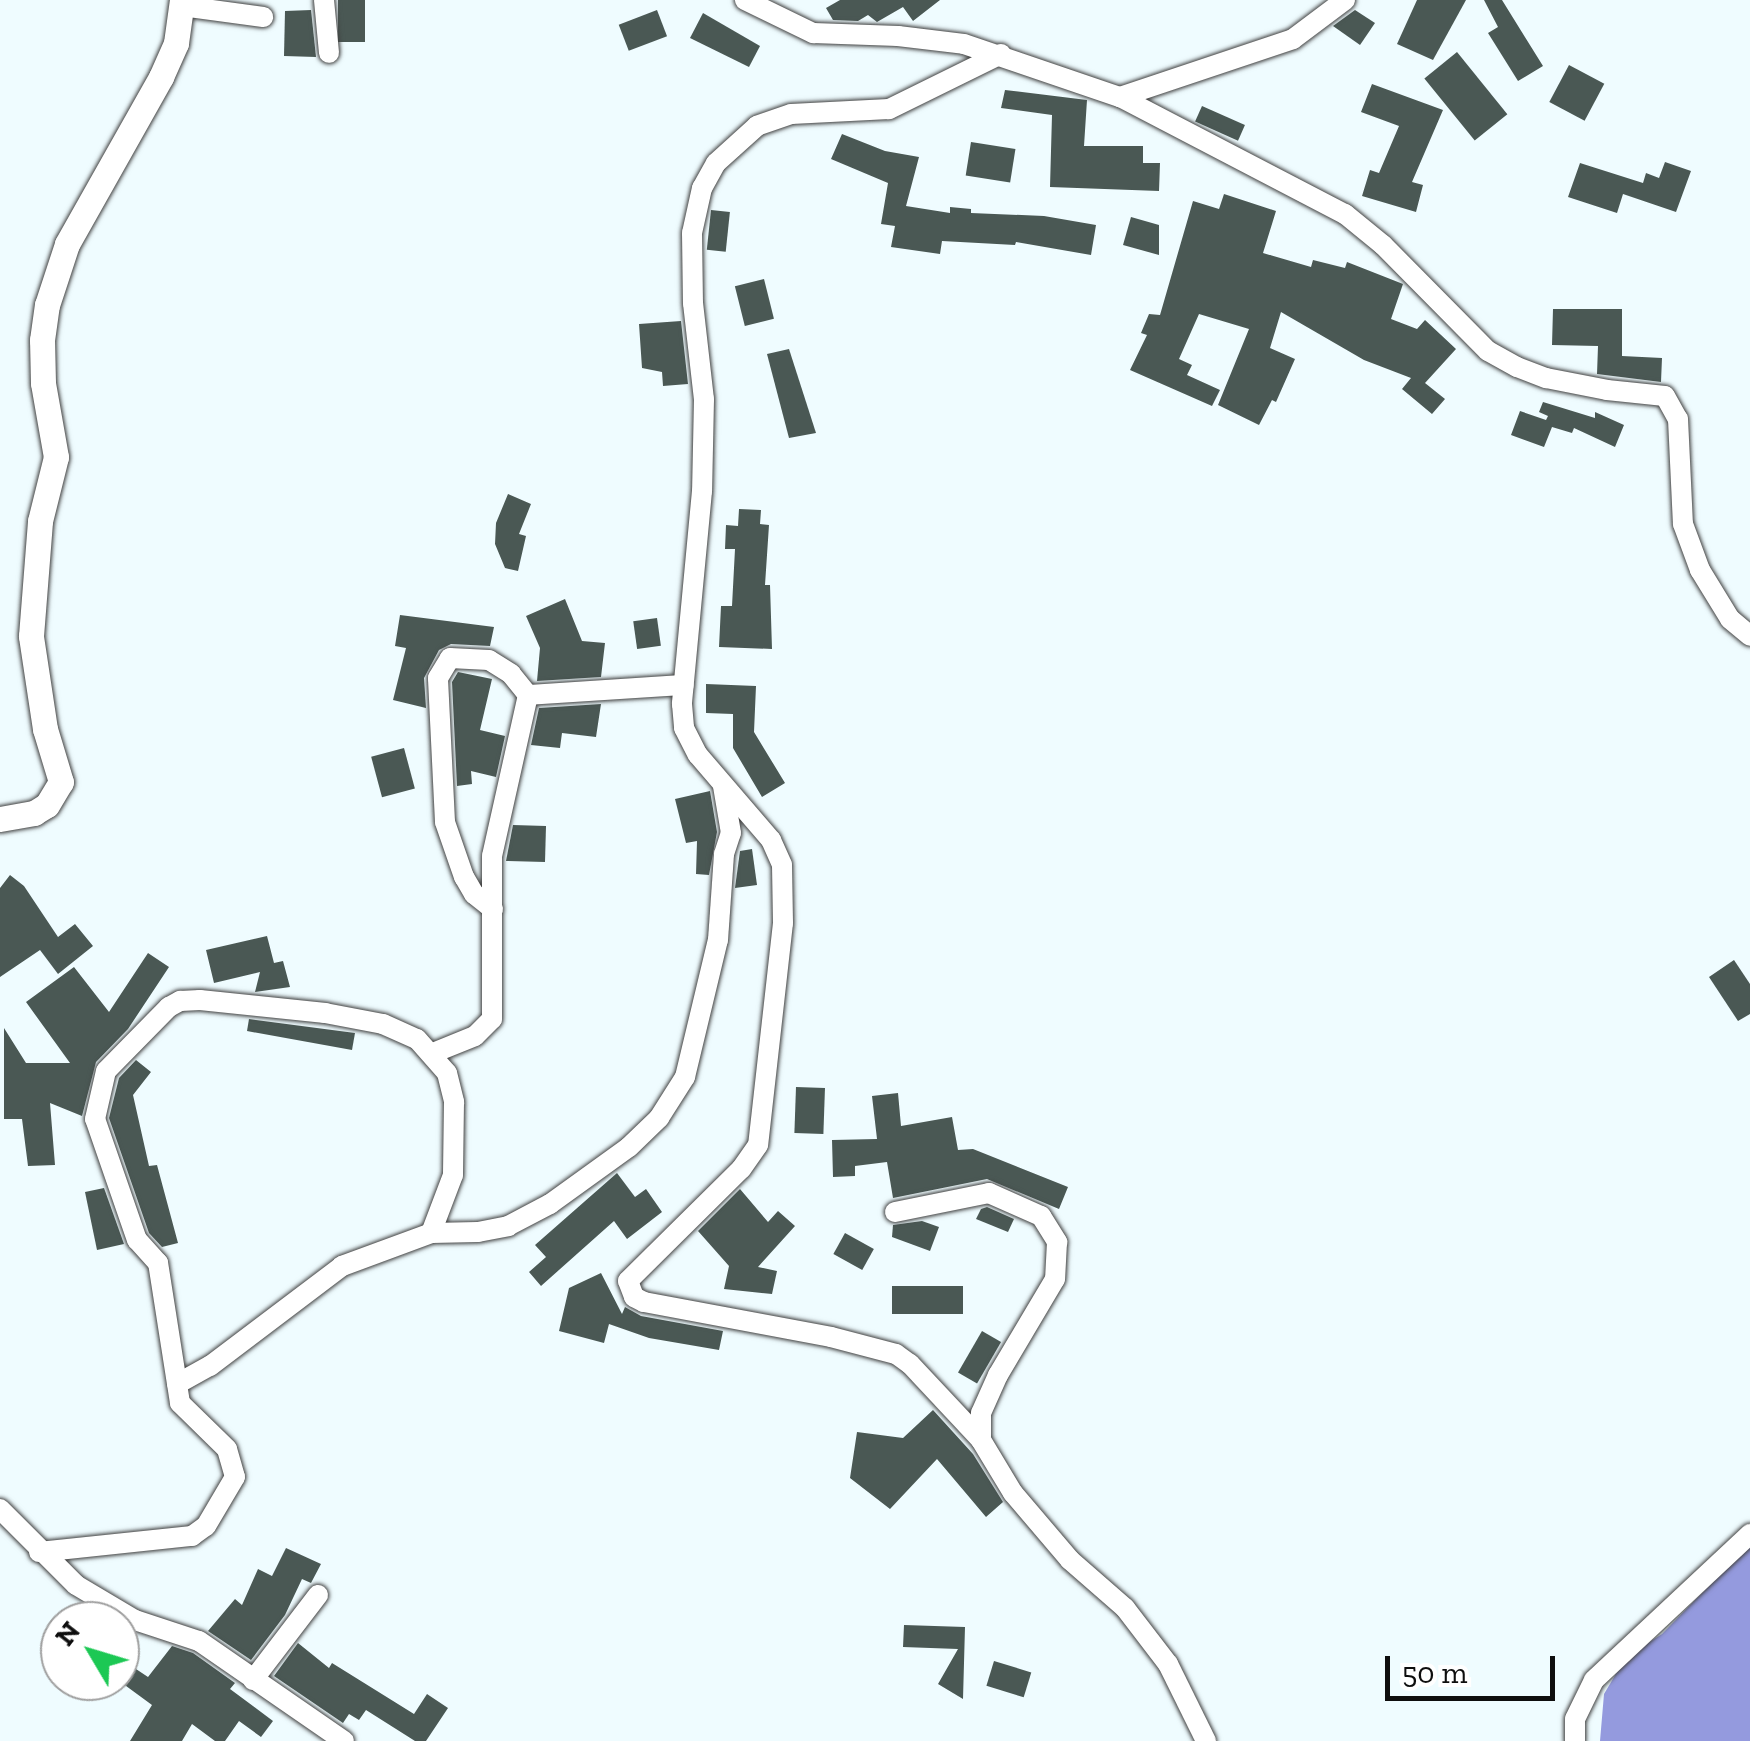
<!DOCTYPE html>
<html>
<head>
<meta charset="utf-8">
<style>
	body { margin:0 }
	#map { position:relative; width:1750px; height:1741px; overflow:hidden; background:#effcff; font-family:"Zilla Slab",serif }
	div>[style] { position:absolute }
	.forest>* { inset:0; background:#949ade }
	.building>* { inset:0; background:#4a5854; transform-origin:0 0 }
	.roads { filter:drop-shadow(0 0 2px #414141) drop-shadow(0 0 2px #414141) }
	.minor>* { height:20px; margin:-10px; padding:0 10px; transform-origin:10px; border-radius:10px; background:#fff }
	.tertiary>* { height:25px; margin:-12.5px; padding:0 12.5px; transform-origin:12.5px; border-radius:12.5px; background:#fff }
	span { translate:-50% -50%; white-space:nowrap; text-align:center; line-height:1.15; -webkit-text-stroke:10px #fff; paint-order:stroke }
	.north { position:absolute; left:40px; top:1601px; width:100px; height:100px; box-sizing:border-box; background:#fff; border:2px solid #9f9f9f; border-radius:50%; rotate:308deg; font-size:28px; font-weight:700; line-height:40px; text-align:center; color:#0e0e0e }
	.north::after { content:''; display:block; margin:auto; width:35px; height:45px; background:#1cc854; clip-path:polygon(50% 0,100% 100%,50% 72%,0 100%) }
	.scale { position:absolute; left:1385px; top:1656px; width:170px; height:45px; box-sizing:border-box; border:5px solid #0e0e0e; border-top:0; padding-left:12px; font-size:30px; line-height:35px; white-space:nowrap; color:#0e0e0e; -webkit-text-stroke:8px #fff; paint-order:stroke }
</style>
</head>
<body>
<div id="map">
	<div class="forest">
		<i style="clip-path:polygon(1750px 1544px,1750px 1741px,1600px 1741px,1604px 1694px,1626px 1657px,1662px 1634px)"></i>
	</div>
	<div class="building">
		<i style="left:338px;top:0;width:27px;height:42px"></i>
		<i style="clip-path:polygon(840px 0,940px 0,913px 21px,903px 7px,877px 22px,868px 15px,858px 21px,833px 20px,826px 8px)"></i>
		<i style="clip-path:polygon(1417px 0,1466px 0,1433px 60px,1397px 44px)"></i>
		<i style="clip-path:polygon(1484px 0,1502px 0,1543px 66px,1518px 81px,1488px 33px,1498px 27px)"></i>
		<i style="clip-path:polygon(311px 10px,316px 57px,284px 56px,285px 11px)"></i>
		<i style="left:657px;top:10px;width:28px;height:41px;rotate:69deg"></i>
		<i style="clip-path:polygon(1355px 10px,1375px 23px,1360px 45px,1333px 26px)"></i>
		<i style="clip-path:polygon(703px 13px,760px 46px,749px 67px,690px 38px)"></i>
		<i style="left:1457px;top:52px;width:80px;height:42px;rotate:51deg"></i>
		<i style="left:1569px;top:65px;width:40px;height:42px;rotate:28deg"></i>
		<i style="clip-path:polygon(1372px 84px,1443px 110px,1412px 182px,1423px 185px,1416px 212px,1362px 196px,1370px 170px,1379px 173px,1399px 126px,1361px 112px)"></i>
		<i style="clip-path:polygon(1005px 90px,1087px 100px,1084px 146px,1143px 146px,1143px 163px,1160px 163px,1159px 191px,1050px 187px,1052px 115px,1001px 108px)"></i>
		<i style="left:1202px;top:106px;width:47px;height:17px;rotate:24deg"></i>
		<i style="clip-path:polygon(842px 134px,885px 151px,919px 157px,906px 206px,950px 213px,950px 207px,971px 209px,971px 213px,1044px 216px,1096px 225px,1091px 255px,1016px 242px,1015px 245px,942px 241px,940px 254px,891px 247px,895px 226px,881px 224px,888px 183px,831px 159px)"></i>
		<i style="left:971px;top:142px;width:45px;height:34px;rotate:9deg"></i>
		<i style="clip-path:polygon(1665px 162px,1691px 171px,1676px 212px,1623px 194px,1617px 213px,1568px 197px,1580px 163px,1643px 183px,1646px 173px,1659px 178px)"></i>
		<i style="clip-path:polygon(1224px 194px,1276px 211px,1263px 253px,1311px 267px,1313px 260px,1345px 268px,1347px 262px,1403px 284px,1391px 319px,1417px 329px,1425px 320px,1456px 349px,1425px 383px,1445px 399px,1432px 414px,1402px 389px,1411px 378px,1364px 360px,1281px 312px,1270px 348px,1295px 359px,1276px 402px,1272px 400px,1259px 425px,1218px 405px,1249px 329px,1199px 314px,1179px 359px,1192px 365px,1187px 375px,1220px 390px,1212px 406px,1130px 370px,1147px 335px,1141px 333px,1149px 314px,1160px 315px,1193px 201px,1219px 209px)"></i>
		<i style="left:711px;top:210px;width:19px;height:40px;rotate:6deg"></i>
		<i style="clip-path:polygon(1131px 217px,1159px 225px,1159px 255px,1123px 245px)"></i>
		<i style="left:764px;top:279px;width:41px;height:30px;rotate:76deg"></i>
		<i style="clip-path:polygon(1553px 309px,1622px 309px,1622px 356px,1662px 358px,1661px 382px,1597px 374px,1598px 346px,1552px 345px)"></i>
		<i style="clip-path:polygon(681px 321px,688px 384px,663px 386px,662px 372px,642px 368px,639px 324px)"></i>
		<i style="clip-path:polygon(789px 349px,816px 433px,789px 438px,767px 354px)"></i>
		<i style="clip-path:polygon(1543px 402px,1595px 418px,1595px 412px,1624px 425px,1615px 447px,1574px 428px,1572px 433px,1552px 427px,1544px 447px,1511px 435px,1520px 411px,1546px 420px,1548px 416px,1539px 412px)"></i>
		<i style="clip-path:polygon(508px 494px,531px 504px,519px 534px,526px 536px,518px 571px,505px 568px,495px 544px,496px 523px)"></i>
		<i style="clip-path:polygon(739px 509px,761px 510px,760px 524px,769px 525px,765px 585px,770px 585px,772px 649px,719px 647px,721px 606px,732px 606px,735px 549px,725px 549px,726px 525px,738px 526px)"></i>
		<i style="clip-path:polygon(565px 599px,582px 641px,605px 643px,601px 677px,537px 681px,540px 648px,526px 616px)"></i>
		<i style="clip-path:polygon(400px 615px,494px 627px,490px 646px,451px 644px,439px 650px,424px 678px,426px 708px,393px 700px,406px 648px,395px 646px)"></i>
		<i style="left:657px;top:618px;width:28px;height:24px;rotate:82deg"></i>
		<i style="clip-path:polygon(458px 672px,492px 679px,480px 730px,505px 736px,496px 777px,471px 771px,472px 784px,457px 786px,452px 682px)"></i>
		<i style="clip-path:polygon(706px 684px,756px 686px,754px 732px,785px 783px,762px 797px,733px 748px,733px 714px,706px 713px)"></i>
		<i style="clip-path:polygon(601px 704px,596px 737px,562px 733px,560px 748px,531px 745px,539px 708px)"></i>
		<i style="left:404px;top:748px;width:42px;height:34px;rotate:75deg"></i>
		<i style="clip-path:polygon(710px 791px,717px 832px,709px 875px,696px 874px,697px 841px,686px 843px,675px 799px)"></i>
		<i style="clip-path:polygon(513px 825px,546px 826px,545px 862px,506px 861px)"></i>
		<i style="clip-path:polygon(752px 849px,757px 885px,735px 888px,740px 851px)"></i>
		<i style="clip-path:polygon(10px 875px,24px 886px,58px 937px,75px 924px,93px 946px,58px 974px,40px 950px,0 977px,0 888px)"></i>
		<i style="clip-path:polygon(267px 936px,274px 963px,283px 961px,290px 987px,255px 992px,260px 972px,214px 983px,206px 950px)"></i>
		<i style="clip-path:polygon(148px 953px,169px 967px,128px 1029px,96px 1062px,82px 1116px,50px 1103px,55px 1165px,28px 1166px,22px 1119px,4px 1119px,4px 1028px,26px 1063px,70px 1063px,26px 1002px,74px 967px,109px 1012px)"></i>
		<i style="clip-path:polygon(1734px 960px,1750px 984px,1750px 1014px,1738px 1021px,1709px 977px)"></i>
		<i style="clip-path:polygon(249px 1019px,355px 1033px,352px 1050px,247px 1031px)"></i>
		<i style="clip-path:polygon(136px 1060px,151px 1072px,133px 1095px,149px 1166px,157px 1165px,178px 1243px,162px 1247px,149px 1233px,109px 1118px,119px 1078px)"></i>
		<i style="left:796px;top:1087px;width:29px;height:46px;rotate:2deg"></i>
		<i style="clip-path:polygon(898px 1093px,901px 1126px,952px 1117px,958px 1150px,973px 1149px,1068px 1187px,1059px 1209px,987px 1179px,893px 1198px,887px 1162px,855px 1166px,855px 1176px,833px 1177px,832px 1140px,877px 1139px,872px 1096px)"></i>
		<i style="clip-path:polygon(617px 1173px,635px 1197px,646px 1189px,662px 1212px,627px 1239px,614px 1221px,541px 1286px,529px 1272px,546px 1257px,535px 1245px)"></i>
		<i style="clip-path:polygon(104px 1188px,124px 1244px,97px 1250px,85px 1192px)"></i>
		<i style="clip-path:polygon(740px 1189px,768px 1222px,778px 1211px,795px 1226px,758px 1267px,777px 1271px,772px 1294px,724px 1289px,729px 1266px,698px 1231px)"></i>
		<i style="clip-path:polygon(987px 1207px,1014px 1219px,1008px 1232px,976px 1219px,981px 1209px)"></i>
		<i style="clip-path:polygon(922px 1221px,939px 1227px,930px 1251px,892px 1237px,893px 1225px)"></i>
		<i style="left:845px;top:1233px;width:33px;height:24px;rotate:29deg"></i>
		<i style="clip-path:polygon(601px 1273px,622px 1314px,625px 1307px,641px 1316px,723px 1331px,719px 1350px,649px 1338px,609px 1324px,604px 1343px,559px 1331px,569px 1288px)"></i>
		<i style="left:892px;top:1286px;width:71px;height:28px"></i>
		<i style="left:982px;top:1331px;width:22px;height:48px;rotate:30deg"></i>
		<i style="clip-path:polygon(933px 1410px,973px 1454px,1003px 1502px,986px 1517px,937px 1459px,890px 1509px,850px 1478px,857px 1432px,903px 1438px)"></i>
		<i style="clip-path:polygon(286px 1548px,321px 1564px,311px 1583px,302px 1579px,285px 1615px,251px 1660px,208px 1631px,235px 1599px,242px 1605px,258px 1569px,272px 1576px)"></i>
		<i style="clip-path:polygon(904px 1625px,965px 1627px,963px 1699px,938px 1684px,958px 1649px,903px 1647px)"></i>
		<i style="clip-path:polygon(298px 1643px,329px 1668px,332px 1663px,414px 1714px,427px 1694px,448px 1708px,426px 1741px,415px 1741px,366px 1710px,359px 1720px,349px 1714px,343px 1723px,274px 1676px)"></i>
		<i style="clip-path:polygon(172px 1646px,193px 1653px,235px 1683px,230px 1689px,273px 1721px,261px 1737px,239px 1721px,225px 1741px,215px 1741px,192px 1724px,182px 1741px,130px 1741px,152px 1705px,122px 1683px,133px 1667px,148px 1677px)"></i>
		<i style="left:994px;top:1661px;width:39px;height:26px;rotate:17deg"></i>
	</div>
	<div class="roads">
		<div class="minor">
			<i style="left:324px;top:0;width:53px;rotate:84.6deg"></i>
			<i style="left:745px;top:0;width:76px;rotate:25.9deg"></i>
			<i style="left:813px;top:33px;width:85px;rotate:2deg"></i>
			<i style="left:898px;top:36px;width:66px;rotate:6.9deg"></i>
			<i style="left:964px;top:44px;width:165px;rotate:18.8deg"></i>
			<i style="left:1120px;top:97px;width:254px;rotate:27.5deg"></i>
			<i style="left:1345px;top:214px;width:49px;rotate:39.2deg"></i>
			<i style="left:1383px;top:245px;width:149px;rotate:45.3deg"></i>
			<i style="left:1488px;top:351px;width:33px;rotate:29deg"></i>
			<i style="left:1517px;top:367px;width:31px;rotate:21deg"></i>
			<i style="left:1546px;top:378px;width:62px;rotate:11.1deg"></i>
			<i style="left:1607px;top:390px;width:58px;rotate:5.9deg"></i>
			<i style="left:1665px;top:396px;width:26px;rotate:61deg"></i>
			<i style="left:1678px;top:419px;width:105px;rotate:87.3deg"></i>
			<i style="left:1683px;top:524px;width:49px;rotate:69.7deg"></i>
			<i style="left:1700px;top:570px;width:57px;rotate:58.5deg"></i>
			<i style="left:1730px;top:619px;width:26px;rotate:40deg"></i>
			<i style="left:182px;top:6px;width:82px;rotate:7.7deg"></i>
			<i style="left:1001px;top:54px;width:125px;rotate:153.8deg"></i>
			<i style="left:889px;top:109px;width:98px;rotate:177.1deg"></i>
			<i style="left:791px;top:114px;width:36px;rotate:161deg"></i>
			<i style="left:757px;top:126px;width:55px;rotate:137.9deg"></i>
			<i style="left:716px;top:163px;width:29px;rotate:119deg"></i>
			<i style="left:702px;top:188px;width:46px;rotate:102.5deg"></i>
			<i style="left:692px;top:233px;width:70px;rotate:89.2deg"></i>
			<i style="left:693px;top:303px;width:97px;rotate:83.5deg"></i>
			<i style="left:704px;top:399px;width:92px;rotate:91.2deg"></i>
			<i style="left:702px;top:491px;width:214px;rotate:95.4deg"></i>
			<i style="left:682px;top:704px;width:24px;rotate:85deg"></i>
			<i style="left:684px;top:728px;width:30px;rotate:63deg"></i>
			<i style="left:698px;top:755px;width:112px;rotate:49.3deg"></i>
			<i style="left:771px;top:840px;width:27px;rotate:66deg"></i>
			<i style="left:782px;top:865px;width:58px;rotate:89deg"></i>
			<i style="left:783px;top:923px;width:223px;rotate:96.4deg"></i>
			<i style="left:758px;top:1145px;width:29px;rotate:125deg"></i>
			<i style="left:741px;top:1169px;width:159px;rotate:135.3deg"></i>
			<i style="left:628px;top:1281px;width:17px;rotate:69deg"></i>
			<i style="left:634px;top:1297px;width:11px;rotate:27deg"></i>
			<i style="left:644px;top:1302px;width:190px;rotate:10.6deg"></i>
			<i style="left:831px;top:1337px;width:67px;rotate:14.7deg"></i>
			<i style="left:896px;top:1354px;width:17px;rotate:36deg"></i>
			<i style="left:910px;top:1364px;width:104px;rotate:46.9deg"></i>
			<i style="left:981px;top:1440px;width:62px;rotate:58.9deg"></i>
			<i style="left:1013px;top:1493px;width:88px;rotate:49.6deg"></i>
			<i style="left:1070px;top:1560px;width:73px;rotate:41.1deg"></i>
			<i style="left:1125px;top:1608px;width:71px;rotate:52.5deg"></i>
			<i style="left:1168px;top:1664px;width:86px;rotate:63.7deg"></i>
			<i style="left:1120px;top:97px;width:182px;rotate:-18.5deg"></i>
			<i style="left:1293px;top:39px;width:65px;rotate:-36.9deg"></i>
			<i style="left:493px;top:909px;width:24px;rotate:-142deg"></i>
			<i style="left:474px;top:894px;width:20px;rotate:-120deg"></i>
			<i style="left:464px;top:877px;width:58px;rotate:-109.1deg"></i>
			<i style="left:445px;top:822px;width:144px;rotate:-92.8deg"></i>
			<i style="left:438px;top:678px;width:23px;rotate:-59deg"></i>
			<i style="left:450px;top:658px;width:39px;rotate:3deg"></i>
			<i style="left:489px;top:660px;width:26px;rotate:32deg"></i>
			<i style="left:511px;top:674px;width:27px;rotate:51deg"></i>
			<i style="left:433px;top:1053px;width:45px;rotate:-22deg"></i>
			<i style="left:475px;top:1036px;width:24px;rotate:-45deg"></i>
			<i style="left:492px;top:1019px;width:163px;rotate:-90deg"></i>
			<i style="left:492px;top:856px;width:165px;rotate:-77.4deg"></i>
			<i style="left:528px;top:695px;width:156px;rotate:-3.7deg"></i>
			<i style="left:895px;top:1212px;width:96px;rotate:-11.4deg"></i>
			<i style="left:989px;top:1193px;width:57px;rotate:23.9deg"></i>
			<i style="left:1041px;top:1216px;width:31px;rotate:58deg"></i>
			<i style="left:1057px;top:1242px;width:37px;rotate:93deg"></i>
			<i style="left:1055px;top:1279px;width:112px;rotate:120.7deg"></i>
			<i style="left:998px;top:1375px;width:42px;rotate:114.1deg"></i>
			<i style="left:981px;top:1413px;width:27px;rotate:90deg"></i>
			<i style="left:177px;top:1384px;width:38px;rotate:-29deg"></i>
			<i style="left:210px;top:1366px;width:166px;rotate:-37.1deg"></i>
			<i style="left:342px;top:1266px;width:95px;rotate:-20.3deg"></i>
			<i style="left:431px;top:1233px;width:47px;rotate:-1.2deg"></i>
			<i style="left:478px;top:1232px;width:31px;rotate:-11deg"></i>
			<i style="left:508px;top:1226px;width:47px;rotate:-27.6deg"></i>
			<i style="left:550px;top:1204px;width:97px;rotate:-35.8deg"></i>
			<i style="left:629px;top:1147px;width:42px;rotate:-44deg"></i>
			<i style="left:659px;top:1118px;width:49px;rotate:-57.6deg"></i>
			<i style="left:685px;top:1077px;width:141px;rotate:-76.5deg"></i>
			<i style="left:718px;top:940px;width:86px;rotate:-86deg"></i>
			<i style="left:724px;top:854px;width:22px;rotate:-72deg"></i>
			<i style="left:731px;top:833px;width:48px;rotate:-99.7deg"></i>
			<i style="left:0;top:1509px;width:107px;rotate:45deg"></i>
			<i style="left:76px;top:1585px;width:69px;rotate:30.7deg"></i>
			<i style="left:135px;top:1620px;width:67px;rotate:18.2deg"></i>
			<i style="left:199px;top:1641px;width:176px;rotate:34.6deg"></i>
			<i style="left:39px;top:1552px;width:154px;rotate:-6deg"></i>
			<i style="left:192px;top:1536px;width:17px;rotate:-36deg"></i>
			<i style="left:206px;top:1526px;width:57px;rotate:-59.4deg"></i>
			<i style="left:235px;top:1477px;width:29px;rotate:-106deg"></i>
			<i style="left:227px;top:1449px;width:66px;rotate:-135.6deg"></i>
			<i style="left:180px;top:1403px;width:142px;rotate:-98.9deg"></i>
			<i style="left:158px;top:1263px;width:31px;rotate:-132deg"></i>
			<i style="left:137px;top:1240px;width:128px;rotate:-109.1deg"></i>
			<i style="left:95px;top:1119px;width:49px;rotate:-77.1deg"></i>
			<i style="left:106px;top:1071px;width:90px;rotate:-45.5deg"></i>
			<i style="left:169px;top:1007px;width:13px;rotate:-29deg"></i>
			<i style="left:180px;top:1001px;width:20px;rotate:-3deg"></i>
			<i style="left:200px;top:1000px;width:126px;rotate:5.9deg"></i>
			<i style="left:325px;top:1013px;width:59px;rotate:10.7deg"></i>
			<i style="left:383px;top:1024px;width:37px;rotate:24deg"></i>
			<i style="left:417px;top:1039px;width:45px;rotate:48.6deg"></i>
			<i style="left:447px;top:1073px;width:30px;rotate:76deg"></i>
			<i style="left:454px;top:1102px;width:73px;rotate:90.8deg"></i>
			<i style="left:453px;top:1175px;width:62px;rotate:110.8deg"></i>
			<i style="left:253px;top:1680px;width:107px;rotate:-52.6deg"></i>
			<i style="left:1575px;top:1741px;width:22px;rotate:-90deg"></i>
			<i style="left:1575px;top:1719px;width:43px;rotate:-64deg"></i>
			<i style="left:1594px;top:1680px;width:214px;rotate:-43.1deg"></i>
		</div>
		<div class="tertiary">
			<i style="left:0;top:819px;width:35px;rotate:-10deg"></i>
			<i style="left:34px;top:813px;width:15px;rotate:-32deg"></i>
			<i style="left:47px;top:805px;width:27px;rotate:-59deg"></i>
			<i style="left:61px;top:782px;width:55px;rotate:-106.8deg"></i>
			<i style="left:45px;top:729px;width:94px;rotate:-98.6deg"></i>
			<i style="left:31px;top:636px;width:115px;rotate:-85.5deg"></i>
			<i style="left:40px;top:521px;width:66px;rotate:-76deg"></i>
			<i style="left:56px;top:457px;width:75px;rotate:-100deg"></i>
			<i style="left:43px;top:383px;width:43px;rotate:-91.3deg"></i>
			<i style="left:42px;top:340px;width:35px;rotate:-82deg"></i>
			<i style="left:47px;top:305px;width:64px;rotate:-71.8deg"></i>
			<i style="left:67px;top:244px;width:192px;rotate:-60.6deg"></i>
			<i style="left:161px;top:77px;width:37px;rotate:-66deg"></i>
			<i style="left:176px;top:43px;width:43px;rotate:-82.1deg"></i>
		</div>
	</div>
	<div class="north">N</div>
	<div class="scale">50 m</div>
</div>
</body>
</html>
